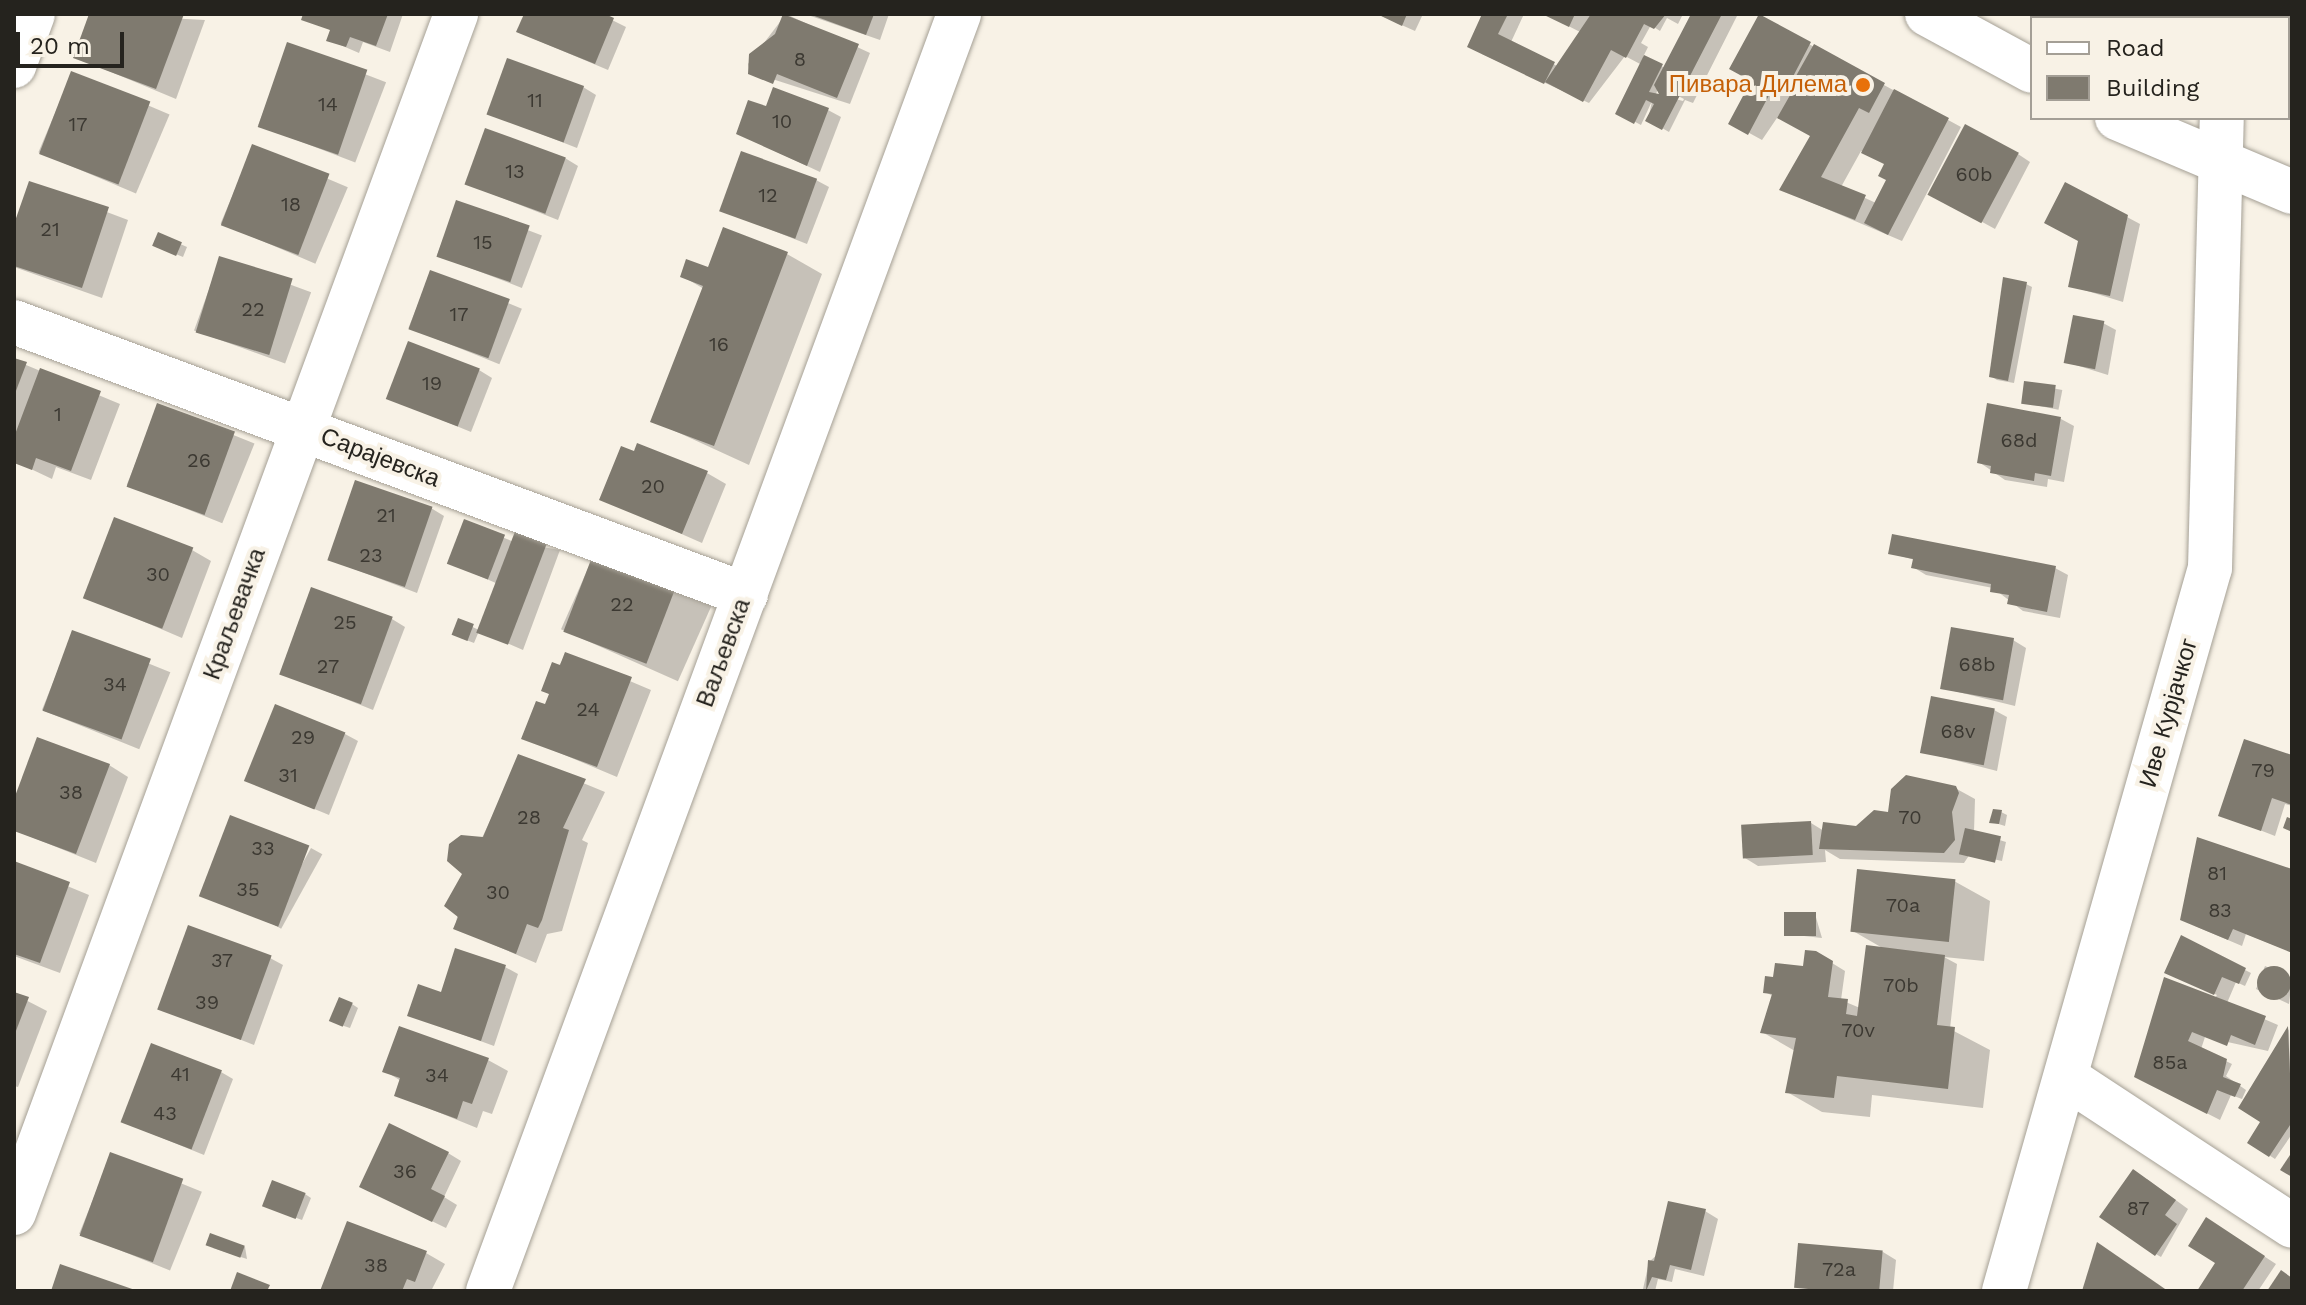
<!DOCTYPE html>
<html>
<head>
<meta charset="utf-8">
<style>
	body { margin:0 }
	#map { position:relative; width:2306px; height:1305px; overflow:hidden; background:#f8f2e6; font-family:"Work Sans",sans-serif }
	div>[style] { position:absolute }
	.shadow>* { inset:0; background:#0003; transform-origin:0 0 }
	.building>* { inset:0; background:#7f7a6f; transform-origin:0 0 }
	.round { border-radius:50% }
	.roads { filter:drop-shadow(0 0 2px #a5a095) drop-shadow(0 0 2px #a5a095) }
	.minor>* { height:44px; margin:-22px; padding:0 22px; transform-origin:22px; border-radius:22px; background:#fff }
	.dots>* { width:22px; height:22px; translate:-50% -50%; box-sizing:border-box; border:4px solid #f8f2e6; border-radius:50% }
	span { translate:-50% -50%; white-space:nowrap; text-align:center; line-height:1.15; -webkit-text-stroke:8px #f8f2e6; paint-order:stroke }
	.number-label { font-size:20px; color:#3c3932 }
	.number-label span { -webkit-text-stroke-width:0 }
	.food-label { font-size:24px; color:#c56008 }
	.right { translate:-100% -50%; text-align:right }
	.street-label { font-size:24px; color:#25231e }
	.frame { position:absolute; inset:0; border:16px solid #25231e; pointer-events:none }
	.legend { position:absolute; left:2030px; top:16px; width:260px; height:104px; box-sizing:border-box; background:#f8f2e6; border:2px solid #a49f96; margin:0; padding:10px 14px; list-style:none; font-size:24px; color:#25231e }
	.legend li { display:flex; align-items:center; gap:16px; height:40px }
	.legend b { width:40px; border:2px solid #a49f96 }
	.scale { position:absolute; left:16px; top:32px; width:108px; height:36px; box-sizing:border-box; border:4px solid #25231e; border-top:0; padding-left:10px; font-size:24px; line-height:28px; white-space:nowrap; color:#25231e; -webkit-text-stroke:6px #f8f2e6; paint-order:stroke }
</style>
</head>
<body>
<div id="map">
	<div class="shadow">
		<i style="clip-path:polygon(91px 14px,205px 20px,176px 99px,75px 57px)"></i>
		<i style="clip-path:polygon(305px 14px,403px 14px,390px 52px,363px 42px,359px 53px,329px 40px,332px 31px)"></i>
		<i style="clip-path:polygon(526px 14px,600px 14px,626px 27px,608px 70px,532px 38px)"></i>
		<i style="clip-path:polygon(786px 14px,870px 53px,850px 104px,750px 72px,748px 64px)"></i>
		<i style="clip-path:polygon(805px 14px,889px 14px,880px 40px)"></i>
		<i style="clip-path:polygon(1377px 14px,1423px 14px,1415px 31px)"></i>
		<i style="clip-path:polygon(evenodd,1484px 14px,1524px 14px,1511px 42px,1563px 69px,1582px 33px,1545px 14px,1683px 14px,1678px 24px,1667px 18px,1660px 31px,1651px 25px,1641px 43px,1648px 47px,1643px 57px,1665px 68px,1693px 14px,1738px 14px,1693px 103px,1685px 100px,1669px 132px,1648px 120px,1652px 101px,1641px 125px,1618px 113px,1642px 65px,1625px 56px,1589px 103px,1482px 54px,1484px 14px,1659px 86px,1684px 99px,1683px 101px,1656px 94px,1659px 86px)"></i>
		<i style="clip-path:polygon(evenodd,1759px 17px,1961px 127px,1902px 241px,1782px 190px,1813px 135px,1794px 93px,1762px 140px,1731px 123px,1753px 80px,1759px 17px,1800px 76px,1811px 83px,1803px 98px,1792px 92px,1800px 76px,1759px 17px,1861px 151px,1886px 164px,1888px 180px,1876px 203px,1841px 187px,1861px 151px)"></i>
		<i style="left:289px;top:45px;width:104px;height:86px;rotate:21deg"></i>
		<i style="left:72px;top:73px;width:106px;height:86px;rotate:23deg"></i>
		<i style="clip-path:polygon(583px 87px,596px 95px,577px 148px,490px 114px)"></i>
		<i style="clip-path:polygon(767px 108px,828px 110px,841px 117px,820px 172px,751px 140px)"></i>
		<i style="left:253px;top:147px;width:103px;height:83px;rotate:23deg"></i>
		<i style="clip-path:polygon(2018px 154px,2030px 162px,1995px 229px,1944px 201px)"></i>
		<i style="clip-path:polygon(565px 158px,578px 166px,558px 220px,467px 184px)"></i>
		<i style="clip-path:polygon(816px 180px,829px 187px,807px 244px,721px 210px)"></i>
		<i style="clip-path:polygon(30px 183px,128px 220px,102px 298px,14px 267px,14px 231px)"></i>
		<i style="left:457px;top:203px;width:91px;height:56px;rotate:21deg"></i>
		<i style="clip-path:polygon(2127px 217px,2140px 224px,2123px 302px,2071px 286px)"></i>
		<i style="clip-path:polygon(160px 235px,187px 247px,183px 257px,161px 248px)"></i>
		<i style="clip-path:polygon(787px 254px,822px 274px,749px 465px,653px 421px,704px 289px,682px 276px)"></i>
		<i style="left:220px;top:259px;width:97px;height:76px;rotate:20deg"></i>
		<i style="left:431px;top:272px;width:98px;height:60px;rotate:22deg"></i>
		<i style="clip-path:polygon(2026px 284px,2032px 287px,2014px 383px,1997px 380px,1991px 376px)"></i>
		<i style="clip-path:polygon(2103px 323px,2116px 330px,2108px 375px,2066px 362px)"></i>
		<i style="clip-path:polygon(14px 360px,120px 404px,91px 480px,56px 467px,52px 479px,14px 461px)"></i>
		<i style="clip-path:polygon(479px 370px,492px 378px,471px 432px,388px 398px)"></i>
		<i style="left:2026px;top:383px;width:37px;height:20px;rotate:11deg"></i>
		<i style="left:159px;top:405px;width:103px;height:86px;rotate:22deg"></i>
		<i style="clip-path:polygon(2061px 419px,2074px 426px,2064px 482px,2048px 479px,2047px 487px,2005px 480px,1979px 462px)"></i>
		<i style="clip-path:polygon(707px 473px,726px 484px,702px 543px,602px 499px)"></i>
		<i style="clip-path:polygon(431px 508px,444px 516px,417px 593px,328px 559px)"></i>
		<i style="clip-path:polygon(465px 522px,514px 542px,560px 550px,523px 650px,479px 631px,474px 643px,461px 638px,460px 621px,481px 631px,498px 584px,450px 563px)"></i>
		<i style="left:598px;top:546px;width:128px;height:91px;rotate:24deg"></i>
		<i style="clip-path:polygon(192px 550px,211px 561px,182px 638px,86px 597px)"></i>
		<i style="clip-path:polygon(1890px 553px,2055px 568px,2068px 575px,2060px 618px,2023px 611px,1993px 588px,1926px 575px,1913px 567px,1915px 560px)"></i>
		<i style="clip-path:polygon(392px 619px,405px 627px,373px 710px,281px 673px)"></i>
		<i style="left:73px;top:633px;width:105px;height:83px;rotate:22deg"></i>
		<i style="clip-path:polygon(2013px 640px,2026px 648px,2015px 706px,1942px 688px)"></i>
		<i style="clip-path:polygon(566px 654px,651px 690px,617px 777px,524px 738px,546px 707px,551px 695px,544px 691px)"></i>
		<i style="clip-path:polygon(1994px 710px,2007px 717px,1997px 771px,1923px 752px)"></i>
		<i style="clip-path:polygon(345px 734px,358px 741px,329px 815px,247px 781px)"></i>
		<i style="clip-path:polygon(520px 757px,605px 792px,582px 840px,588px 843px,562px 931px,547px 934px,536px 963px,455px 928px,465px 874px)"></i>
		<i style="clip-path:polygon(2292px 757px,2292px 806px,2285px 804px,2275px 836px,2221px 815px)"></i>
		<i style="clip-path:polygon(109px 765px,128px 777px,96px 863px,14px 830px,14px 804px)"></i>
		<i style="clip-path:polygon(1955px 788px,1975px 799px,1974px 832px,2006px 842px,2002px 861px,1970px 854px,1964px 863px,1840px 859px,1825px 850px,1826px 862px,1758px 866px,1745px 858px,1811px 823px,1824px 831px,1857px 828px)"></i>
		<i style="clip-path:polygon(2001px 812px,2007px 815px,2005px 826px,1992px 822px)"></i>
		<i style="clip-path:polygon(2198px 840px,2292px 871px,2292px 952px,2246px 934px,2242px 946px,2195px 926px,2188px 881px)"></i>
		<i style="clip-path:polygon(308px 846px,277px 926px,202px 895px)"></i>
		<i style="left:311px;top:848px;width:13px;height:85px;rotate:29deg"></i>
		<i style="clip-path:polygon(14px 864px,89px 895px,60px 973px,14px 956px)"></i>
		<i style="clip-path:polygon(1954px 881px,1990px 901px,1984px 961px,1944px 957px,1957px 964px,1950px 1029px,1990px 1050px,1983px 1108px,1872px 1095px,1870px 1117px,1822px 1112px,1787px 1092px,1795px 1051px,1762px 1032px,1773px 996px,1765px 992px,1775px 979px,1832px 963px,1845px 971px,1841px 1000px,1860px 1008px,1886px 950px,1853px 931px)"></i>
		<i style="clip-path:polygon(1815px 914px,1822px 938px,1786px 934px)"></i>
		<i style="clip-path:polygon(2182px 938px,2251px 973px,2245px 986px,2236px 982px,2227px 1003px,2278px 1025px,2268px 1051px,2205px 1037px,2201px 1049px,2232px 1064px,2226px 1076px,2246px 1090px,2242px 1099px,2231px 1095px,2220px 1120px,2146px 1082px,2217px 995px,2180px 979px)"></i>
		<i style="clip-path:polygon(270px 958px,283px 965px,254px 1045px,160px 1008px)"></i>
		<i style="clip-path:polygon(2265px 966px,2292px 978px,2289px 1004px,2256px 989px)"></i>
		<i style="clip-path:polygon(505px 967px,518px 974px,494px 1046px,409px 1015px)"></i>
		<i style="clip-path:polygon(14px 994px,47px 1011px,18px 1087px,14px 1086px)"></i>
		<i style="clip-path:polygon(352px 1004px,358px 1008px,350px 1028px,338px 1024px)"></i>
		<i style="clip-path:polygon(2289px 1029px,2292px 1134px,2275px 1159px,2249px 1142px,2263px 1122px,2259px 1074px)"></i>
		<i style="clip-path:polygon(488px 1060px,508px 1071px,492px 1114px,483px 1111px,477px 1128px,396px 1095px,401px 1081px,385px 1071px)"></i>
		<i style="clip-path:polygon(221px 1072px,233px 1079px,204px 1155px,123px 1122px)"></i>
		<i style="clip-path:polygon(448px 1153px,461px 1161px,444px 1197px,457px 1205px,446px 1228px,374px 1193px)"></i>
		<i style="left:111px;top:1155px;width:98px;height:85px;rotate:22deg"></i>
		<i style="clip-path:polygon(2147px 1179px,2188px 1209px,2161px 1257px,2154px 1253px)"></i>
		<i style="clip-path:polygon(305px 1194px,311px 1198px,302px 1220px,270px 1208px)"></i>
		<i style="clip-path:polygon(1705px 1211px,1718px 1219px,1704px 1276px,1675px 1269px,1672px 1282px,1658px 1279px,1655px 1291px,1643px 1289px,1649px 1262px)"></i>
		<i style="clip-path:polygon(2219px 1227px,2276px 1264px,2258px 1291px,2199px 1291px,2218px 1263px)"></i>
		<i style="clip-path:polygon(245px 1247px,247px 1259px,213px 1248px)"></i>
		<i style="clip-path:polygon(1883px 1252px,1896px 1260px,1893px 1291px,1796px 1287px)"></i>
		<i style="clip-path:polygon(426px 1253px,445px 1264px,431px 1291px,322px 1291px)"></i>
	</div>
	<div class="building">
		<i style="clip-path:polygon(89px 14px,184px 14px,156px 89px,73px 58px)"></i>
		<i style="clip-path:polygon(303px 14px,388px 14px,376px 46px,350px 37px,346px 47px,326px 41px,330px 30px,301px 20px)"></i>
		<i style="clip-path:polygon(524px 14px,605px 14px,614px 18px,595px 64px,516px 32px)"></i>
		<i style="clip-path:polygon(783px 14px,859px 44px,837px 98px,777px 74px,773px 84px,748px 74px,749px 54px,775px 34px)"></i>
		<i style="clip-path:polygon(809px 14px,874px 14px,866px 35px)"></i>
		<i style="clip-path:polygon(1377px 14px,1407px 14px,1402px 26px)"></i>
		<i style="clip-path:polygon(1482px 14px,1508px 14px,1498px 34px,1555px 62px,1544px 84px,1467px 47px)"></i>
		<i style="clip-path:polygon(1542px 14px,1575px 14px,1569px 27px)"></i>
		<i style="clip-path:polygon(1591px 14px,1666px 14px,1654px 29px,1644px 24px,1626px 58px,1611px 50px,1583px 102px,1545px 82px)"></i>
		<i style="clip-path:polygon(1691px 14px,1722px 14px,1662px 130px,1645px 121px,1654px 104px,1646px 100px,1634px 124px,1615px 114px,1644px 55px,1663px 64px,1649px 92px,1659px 94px,1654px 85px)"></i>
		<i style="clip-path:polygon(1759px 14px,1811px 42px,1786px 90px,1775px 84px,1748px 135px,1728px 124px,1751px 81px,1729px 69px)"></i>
		<i style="left:287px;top:42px;width:85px;height:90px;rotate:19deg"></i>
		<i style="clip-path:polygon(1814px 44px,1885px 83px,1869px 113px,1859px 108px,1821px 177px,1866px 195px,1855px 220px,1779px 190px,1810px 136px,1777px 118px,1793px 90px,1802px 95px,1809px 83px,1796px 76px)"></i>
		<i style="left:507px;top:58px;width:82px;height:60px;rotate:20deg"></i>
		<i style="clip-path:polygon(2291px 65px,2292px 66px,2292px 108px,2288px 106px)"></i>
		<i style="left:71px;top:71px;width:85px;height:89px;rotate:21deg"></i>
		<i style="clip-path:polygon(773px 87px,829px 108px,807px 166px,736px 134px,748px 100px,766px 106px)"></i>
		<i style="clip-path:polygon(1894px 89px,1949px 118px,1888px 235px,1864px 223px,1886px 180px,1878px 176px,1884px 164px,1861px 153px)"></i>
		<i style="left:1965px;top:124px;width:61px;height:80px;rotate:28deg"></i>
		<i style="left:485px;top:128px;width:86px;height:60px;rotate:20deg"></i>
		<i style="left:252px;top:144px;width:83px;height:87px;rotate:21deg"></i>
		<i style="left:741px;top:151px;width:81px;height:64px;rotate:20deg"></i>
		<i style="clip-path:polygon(29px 181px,109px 207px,82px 288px,14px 266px,14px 224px)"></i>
		<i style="clip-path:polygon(2065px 182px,2128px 215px,2110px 296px,2068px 287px,2078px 241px,2044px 223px)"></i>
		<i style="left:456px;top:200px;width:78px;height:60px;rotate:19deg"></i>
		<i style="clip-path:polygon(723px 227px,788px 252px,714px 446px,650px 422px,703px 286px,680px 277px,686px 259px,708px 267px)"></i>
		<i style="left:158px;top:232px;width:26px;height:15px;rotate:23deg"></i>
		<i style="left:219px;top:256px;width:77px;height:80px;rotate:17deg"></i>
		<i style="left:430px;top:270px;width:85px;height:63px;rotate:20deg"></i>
		<i style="clip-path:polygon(2003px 277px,2027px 282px,2008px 381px,1989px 377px)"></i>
		<i style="left:2073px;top:315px;width:32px;height:49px;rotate:11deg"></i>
		<i style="left:408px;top:341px;width:77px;height:62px;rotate:21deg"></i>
		<i style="clip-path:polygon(14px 358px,27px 362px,14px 396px)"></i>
		<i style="clip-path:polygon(40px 368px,101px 391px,71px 471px,36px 458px,32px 470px,14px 463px,14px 437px)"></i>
		<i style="left:2024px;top:381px;width:32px;height:23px;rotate:7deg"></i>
		<i style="left:157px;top:403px;width:83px;height:89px;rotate:20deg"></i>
		<i style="clip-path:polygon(1987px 403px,2061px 417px,2051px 476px,2035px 473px,2034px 481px,1990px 473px,1991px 466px,1977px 463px)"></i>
		<i style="clip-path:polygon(637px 443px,708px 471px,682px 534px,599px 500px,621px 446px,634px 451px)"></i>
		<i style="left:355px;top:480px;width:82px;height:85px;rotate:19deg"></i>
		<i style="left:114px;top:517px;width:85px;height:87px;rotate:21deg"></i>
		<i style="left:464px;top:519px;width:44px;height:48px;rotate:21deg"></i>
		<i style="left:516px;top:529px;width:34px;height:111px;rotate:21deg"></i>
		<i style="clip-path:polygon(1892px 534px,2056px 566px,2047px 612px,2007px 604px,2009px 595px,1990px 592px,1991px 584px,1911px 568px,1913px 559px,1888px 554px)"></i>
		<i style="left:597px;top:544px;width:89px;height:94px;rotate:21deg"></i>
		<i style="left:311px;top:587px;width:87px;height:93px;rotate:20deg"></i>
		<i style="left:458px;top:618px;width:17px;height:18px;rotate:21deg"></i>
		<i style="left:1951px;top:627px;width:64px;height:63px;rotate:10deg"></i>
		<i style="left:72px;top:630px;width:84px;height:86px;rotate:20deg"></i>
		<i style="clip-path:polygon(565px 652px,632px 677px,597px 767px,521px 739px,536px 701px,545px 704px,549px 694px,541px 691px,552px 662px,560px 665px)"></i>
		<i style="left:1931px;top:696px;width:65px;height:58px;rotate:11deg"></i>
		<i style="left:275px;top:704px;width:76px;height:83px;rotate:22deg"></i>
		<i style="clip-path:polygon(37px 737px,110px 764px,76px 854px,14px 831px,14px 799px)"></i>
		<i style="clip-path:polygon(2244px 739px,2292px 755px,2292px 805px,2272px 798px,2261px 831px,2218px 816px)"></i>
		<i style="clip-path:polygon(518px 754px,586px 779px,563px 828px,569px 830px,542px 920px,538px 928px,527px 924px,516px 954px,453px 929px,458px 917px,444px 906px,462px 874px,447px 861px,449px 844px,461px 835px,483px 837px)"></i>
		<i style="clip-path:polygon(1906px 775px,1956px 786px,1959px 793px,1952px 812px,1955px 840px,1944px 853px,1819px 849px,1823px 822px,1856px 826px,1874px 810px,1888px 812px,1891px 789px)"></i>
		<i style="clip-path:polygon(1993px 809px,2002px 810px,1999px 824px,1989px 823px)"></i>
		<i style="left:230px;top:815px;width:85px;height:87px;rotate:21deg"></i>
		<i style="clip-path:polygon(2287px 817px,2292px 819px,2292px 832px,2283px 828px)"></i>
		<i style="left:1811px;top:821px;width:34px;height:70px;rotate:87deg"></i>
		<i style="left:1965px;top:828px;width:37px;height:27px;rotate:13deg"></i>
		<i style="clip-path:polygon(2197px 837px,2292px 869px,2292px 953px,2233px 929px,2228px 940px,2180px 920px)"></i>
		<i style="clip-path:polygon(14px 861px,70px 882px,40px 963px,14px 954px)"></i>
		<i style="left:1857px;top:869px;width:99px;height:63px;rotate:6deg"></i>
		<i style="left:1784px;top:912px;width:32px;height:24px"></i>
		<i style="left:188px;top:925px;width:89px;height:90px;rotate:20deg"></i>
		<i style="clip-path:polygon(2181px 935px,2246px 968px,2239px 984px,2222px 977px,2214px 995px,2164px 973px)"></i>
		<i style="clip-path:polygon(1866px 945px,1945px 955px,1937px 1025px,1955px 1027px,1948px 1089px,1837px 1076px,1834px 1098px,1785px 1093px,1796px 1038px,1760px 1033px,1772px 994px,1763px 993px,1765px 976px,1773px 977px,1775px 963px,1803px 966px,1805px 950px,1816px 951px,1833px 961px,1828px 997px,1848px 999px,1846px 1014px,1857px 1016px)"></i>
		<i style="clip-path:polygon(455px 948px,506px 965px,481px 1041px,407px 1016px,418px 984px,441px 992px)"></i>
		<i class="round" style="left:2257px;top:966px;width:34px;height:34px"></i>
		<i style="clip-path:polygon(2164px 977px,2266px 1016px,2255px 1045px,2231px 1035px,2227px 1046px,2192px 1032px,2188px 1041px,2227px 1059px,2223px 1077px,2241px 1084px,2235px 1097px,2217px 1090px,2207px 1114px,2134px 1077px)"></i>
		<i style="clip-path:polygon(14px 992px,29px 997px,14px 1036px)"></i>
		<i style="left:339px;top:997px;width:15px;height:26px;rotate:23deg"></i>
		<i style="clip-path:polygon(399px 1026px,489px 1058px,472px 1104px,463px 1101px,457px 1119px,394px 1096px,400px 1078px,382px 1072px)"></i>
		<i style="clip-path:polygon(2288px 1026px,2292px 1122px,2269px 1157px,2247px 1143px,2260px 1122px,2238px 1108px)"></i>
		<i style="left:151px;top:1043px;width:76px;height:85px;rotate:21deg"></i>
		<i style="clip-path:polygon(389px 1123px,449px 1152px,431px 1189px,445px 1196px,432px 1222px,359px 1187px)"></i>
		<i style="left:110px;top:1152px;width:78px;height:89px;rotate:20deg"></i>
		<i style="clip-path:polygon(2292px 1152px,2292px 1177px,2280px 1170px)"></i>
		<i style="clip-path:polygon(2133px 1169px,2176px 1200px,2165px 1215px,2177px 1224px,2155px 1256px,2099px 1217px)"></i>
		<i style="left:272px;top:1180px;width:36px;height:28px;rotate:21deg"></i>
		<i style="clip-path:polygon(1668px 1201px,1706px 1209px,1691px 1270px,1670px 1265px,1666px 1280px,1652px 1277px,1646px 1291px,1648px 1260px,1654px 1261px)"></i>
		<i style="clip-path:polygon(2206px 1217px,2265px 1256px,2242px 1291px,2197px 1291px,2215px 1263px,2188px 1246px)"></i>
		<i style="clip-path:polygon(347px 1221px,427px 1251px,415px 1282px,407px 1279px,402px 1291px,320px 1291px)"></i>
		<i style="left:210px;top:1233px;width:37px;height:13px;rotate:20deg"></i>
		<i style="clip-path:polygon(2097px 1242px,2168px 1291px,2082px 1291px)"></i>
		<i style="left:1798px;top:1243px;width:85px;height:45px;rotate:5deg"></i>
		<i style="clip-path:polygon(60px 1264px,138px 1291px,51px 1291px)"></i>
		<i style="clip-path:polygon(2281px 1270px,2292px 1278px,2292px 1291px,2267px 1291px)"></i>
		<i style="clip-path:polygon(237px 1272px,270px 1285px,267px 1291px,230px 1291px)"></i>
	</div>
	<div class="roads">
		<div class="minor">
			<i style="left:1927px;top:14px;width:119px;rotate:28.5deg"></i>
			<i style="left:2250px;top:18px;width:4px;rotate:-76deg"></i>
			<i style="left:14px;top:66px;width:55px;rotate:-69.9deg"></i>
			<i style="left:2117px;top:118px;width:190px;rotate:22.9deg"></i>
			<i style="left:14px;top:322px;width:781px;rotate:20.45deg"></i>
			<i style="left:2067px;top:1078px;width:269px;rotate:33.3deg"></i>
			<i style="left:14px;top:1213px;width:1278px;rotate:-69.76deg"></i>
			<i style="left:488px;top:1291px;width:1361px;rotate:-69.75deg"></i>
			<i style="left:2004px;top:1291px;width:752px;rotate:-74.1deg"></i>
			<i style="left:2210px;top:568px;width:450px;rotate:-88.5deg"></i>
		</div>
	</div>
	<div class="dots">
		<i style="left:1863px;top:85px;background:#e8710a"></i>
	</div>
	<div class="number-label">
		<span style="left:800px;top:59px">8</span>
		<span style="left:535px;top:100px">11</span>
		<span style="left:328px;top:104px">14</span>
		<span style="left:782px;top:121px">10</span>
		<span style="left:78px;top:124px">17</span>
		<span style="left:515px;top:171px">13</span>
		<span style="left:1974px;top:174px">60b</span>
		<span style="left:768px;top:195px">12</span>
		<span style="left:291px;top:204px">18</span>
		<span style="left:50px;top:229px">21</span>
		<span style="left:483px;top:242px">15</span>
		<span style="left:253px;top:309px">22</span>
		<span style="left:459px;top:314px">17</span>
		<span style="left:719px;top:344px">16</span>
		<span style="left:432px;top:383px">19</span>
		<span style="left:58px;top:414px">1</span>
		<span style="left:2019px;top:440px">68d</span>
		<span style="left:199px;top:460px">26</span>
		<span style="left:653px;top:486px">20</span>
		<span style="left:386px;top:515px">21</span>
		<span style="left:371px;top:555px">23</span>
		<span style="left:158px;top:574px">30</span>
		<span style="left:622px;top:604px">22</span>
		<span style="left:345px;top:622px">25</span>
		<span style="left:1977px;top:664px">68b</span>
		<span style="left:328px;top:666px">27</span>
		<span style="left:115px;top:684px">34</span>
		<span style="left:588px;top:709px">24</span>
		<span style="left:1958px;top:731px">68v</span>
		<span style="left:303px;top:737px">29</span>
		<span style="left:2263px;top:770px">79</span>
		<span style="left:288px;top:775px">31</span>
		<span style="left:71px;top:792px">38</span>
		<span style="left:529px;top:817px">28</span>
		<span style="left:1910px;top:817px">70</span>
		<span style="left:263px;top:848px">33</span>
		<span style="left:2217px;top:873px">81</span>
		<span style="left:248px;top:889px">35</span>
		<span style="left:498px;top:892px">30</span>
		<span style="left:1903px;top:905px">70a</span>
		<span style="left:2220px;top:910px">83</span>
		<span style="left:222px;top:960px">37</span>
		<span style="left:1901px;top:985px">70b</span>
		<span style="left:207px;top:1002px">39</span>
		<span style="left:1858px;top:1030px">70v</span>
		<span style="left:2170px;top:1062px">85a</span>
		<span style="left:180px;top:1074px">41</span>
		<span style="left:437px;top:1075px">34</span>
		<span style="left:165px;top:1113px">43</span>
		<span style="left:405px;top:1171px">36</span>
		<span style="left:2138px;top:1208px">87</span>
		<span style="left:376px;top:1265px">38</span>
		<span style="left:1839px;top:1269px">72a</span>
	</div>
	<div class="food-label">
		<span class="right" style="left:1847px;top:85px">Пивара Дилема</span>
	</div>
	<div class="street-label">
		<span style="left:380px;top:458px;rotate:21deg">Сарајевска</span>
		<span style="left:235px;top:614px;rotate:-70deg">Краљевачка</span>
		<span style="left:724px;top:653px;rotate:-70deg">Ваљевска</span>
		<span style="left:2169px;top:713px;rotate:-74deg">Иве Курјачког</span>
	</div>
	<div class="frame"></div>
	<ul class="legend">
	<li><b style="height:10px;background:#fff"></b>Road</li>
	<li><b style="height:22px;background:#7f7a6f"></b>Building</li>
	</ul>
	<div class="scale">20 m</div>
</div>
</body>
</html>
